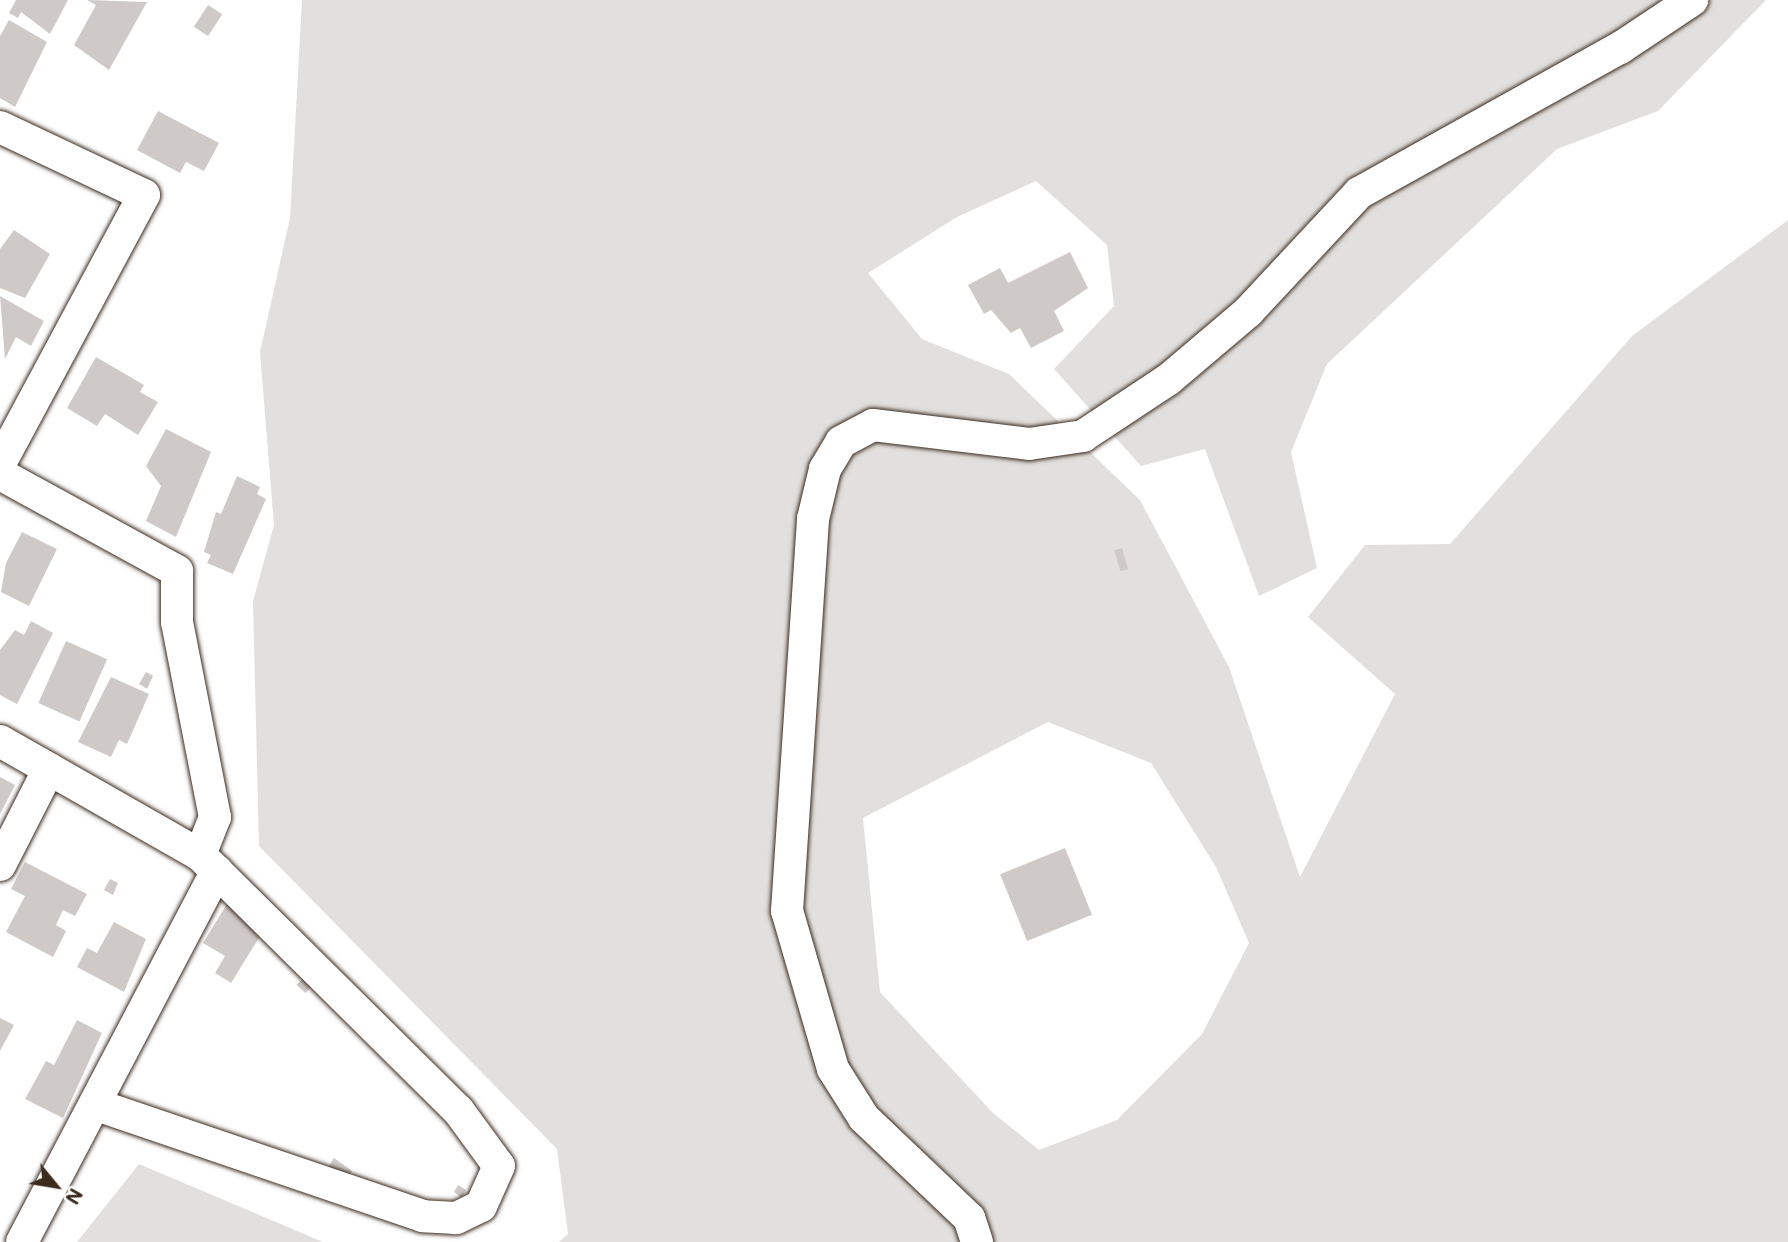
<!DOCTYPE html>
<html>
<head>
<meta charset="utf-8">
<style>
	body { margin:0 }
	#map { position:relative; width:1788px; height:1242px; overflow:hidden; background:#fff; font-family:Mali,sans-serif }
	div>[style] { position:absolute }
	.green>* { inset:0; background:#e2e0de }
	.building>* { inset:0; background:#cfcac7; transform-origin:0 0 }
	.roads { filter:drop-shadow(0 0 2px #3b2a1e) drop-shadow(0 0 2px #3b2a1e) }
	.minor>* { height:32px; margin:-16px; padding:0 16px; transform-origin:16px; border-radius:16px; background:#fff }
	span { translate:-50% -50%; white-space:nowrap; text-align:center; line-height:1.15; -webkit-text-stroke:7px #fff; paint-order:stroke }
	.north { position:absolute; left:21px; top:1151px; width:70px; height:70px; -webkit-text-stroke:5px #fff; paint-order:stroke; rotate:120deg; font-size:19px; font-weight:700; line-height:28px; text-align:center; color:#3b2a1e }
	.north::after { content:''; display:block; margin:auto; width:24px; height:32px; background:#3b2a1e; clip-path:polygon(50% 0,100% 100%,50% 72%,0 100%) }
</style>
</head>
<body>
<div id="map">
	<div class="green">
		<i style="clip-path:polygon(evenodd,302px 0,1766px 0,1658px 111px,1557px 149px,1327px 364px,1291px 452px,1317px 568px,1259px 596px,1205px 449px,1141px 466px,1054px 369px,1114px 306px,1107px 245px,1036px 181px,957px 217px,868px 273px,922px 339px,1009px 374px,1140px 500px,1229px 667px,1300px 877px,1395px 694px,1308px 617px,1365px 545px,1450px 544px,1632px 336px,1788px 220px,1788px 1242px,559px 1242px,568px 1234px,557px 1149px,259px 846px,253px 601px,274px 525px,260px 352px,290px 218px,302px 0,1048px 722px,1151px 763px,1216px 867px,1249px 943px,1202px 1034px,1117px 1120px,1039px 1150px,993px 1113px,880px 992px,863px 818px,1048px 722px)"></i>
		<i style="clip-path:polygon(139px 1164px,323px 1242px,77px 1242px)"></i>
	</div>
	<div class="building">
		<i style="clip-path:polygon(16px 0,68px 0,50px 34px,21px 12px,18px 18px,9px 13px)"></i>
		<i style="clip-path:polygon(87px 0,147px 2px,109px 70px,74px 45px,96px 5px)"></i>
		<i style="left:208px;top:5px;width:17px;height:26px;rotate:33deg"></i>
		<i style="clip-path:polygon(9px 20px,47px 42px,15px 107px,0 98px,0 36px)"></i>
		<i style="clip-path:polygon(158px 111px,219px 143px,204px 171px,186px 162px,180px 173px,137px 150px)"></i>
		<i style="clip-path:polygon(14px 230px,50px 254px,25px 298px,0 288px,0 249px)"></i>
		<i style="clip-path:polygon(1070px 252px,1088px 288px,1054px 311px,1064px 331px,1031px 348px,1020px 328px,1011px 333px,991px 310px,984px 314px,968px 285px,1000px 268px,1008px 283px)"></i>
		<i style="clip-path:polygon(0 296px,44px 321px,31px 346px,16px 337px,5px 359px)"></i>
		<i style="clip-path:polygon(96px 357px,144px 385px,140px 392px,158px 402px,138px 435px,105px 414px,97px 426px,67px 408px)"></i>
		<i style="clip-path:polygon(166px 429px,211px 452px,176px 537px,146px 521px,161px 486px,146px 466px)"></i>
		<i style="clip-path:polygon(237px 476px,260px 487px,257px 494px,266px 499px,233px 574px,207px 563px,211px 555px,204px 552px,216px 512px,221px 514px)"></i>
		<i style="clip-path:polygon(22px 532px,57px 549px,29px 606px,1px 592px,6px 563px)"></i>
		<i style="left:1122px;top:548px;width:22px;height:8px;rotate:74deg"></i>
		<i style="clip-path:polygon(31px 621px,53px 633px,17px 704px,0 695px,0 650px,15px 630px,24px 635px)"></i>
		<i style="left:66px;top:641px;width:45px;height:68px;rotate:24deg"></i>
		<i style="clip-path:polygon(146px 672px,153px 676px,147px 689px,139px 684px)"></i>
		<i style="clip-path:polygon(111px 677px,149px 694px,127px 744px,119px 740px,111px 757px,78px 742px)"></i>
		<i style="clip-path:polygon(0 777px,15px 785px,0 814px)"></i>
		<i style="left:1065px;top:848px;width:72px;height:70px;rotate:68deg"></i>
		<i style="clip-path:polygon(25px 862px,87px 894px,75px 916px,63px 910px,56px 925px,66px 931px,53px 957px,6px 932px,25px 896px,11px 889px)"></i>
		<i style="clip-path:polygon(110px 879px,118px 883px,113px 895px,104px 890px)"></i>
		<i style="clip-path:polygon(227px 904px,265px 928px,231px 983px,215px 973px,225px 956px,203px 943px)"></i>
		<i style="clip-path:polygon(114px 922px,146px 939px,124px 992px,77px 967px,87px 948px,97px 953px)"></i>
		<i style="left:312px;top:968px;width:12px;height:23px;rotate:42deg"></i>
		<i style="clip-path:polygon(0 1018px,14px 1025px,0 1051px)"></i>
		<i style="clip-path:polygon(77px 1020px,102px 1033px,63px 1118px,25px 1099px,46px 1061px,54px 1065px)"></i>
		<i style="clip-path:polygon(334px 1158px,352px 1171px,345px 1183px,323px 1175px)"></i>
		<i style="clip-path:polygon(458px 1185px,466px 1190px,462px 1198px,454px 1192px)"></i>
	</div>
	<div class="roads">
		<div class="minor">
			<i style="left:0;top:127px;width:159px;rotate:25.3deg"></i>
			<i style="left:144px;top:195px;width:304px;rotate:118.2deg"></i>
			<i style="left:0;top:474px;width:202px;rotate:28.7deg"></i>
			<i style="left:177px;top:571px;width:51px;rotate:90deg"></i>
			<i style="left:177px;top:622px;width:199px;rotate:79deg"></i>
			<i style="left:215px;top:817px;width:41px;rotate:111.5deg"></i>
			<i style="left:0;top:741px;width:230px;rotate:29.7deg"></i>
			<i style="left:200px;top:855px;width:363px;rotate:44.7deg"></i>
			<i style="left:458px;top:1110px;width:69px;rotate:53.8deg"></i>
			<i style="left:499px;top:1166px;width:44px;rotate:114.2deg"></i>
			<i style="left:481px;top:1206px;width:28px;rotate:154deg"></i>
			<i style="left:456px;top:1218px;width:33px;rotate:-177deg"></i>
			<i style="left:423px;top:1216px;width:342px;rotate:-161.2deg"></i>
			<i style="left:0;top:865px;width:108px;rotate:-63deg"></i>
			<i style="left:22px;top:1242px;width:419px;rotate:-62.3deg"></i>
			<i style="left:977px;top:1242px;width:25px;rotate:-108deg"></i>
			<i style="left:969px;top:1218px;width:145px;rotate:-136.4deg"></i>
			<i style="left:864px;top:1118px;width:58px;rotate:-122.3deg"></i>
			<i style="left:833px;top:1069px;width:165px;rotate:-106.2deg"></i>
			<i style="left:787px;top:911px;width:393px;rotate:-86.2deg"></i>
			<i style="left:813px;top:519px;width:51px;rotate:-76.5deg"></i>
			<i style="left:825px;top:469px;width:31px;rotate:-59deg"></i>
			<i style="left:841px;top:442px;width:36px;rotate:-28deg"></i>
			<i style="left:873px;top:425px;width:157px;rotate:6.9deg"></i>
			<i style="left:1029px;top:444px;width:55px;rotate:-8.4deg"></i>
			<i style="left:1083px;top:436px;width:103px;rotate:-33.5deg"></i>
			<i style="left:1169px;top:379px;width:104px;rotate:-40.3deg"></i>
			<i style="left:1248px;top:312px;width:163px;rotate:-47deg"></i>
			<i style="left:1359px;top:193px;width:299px;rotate:-29.1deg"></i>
			<i style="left:1620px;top:48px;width:87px;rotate:-33.7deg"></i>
		</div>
	</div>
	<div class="north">N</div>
</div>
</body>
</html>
